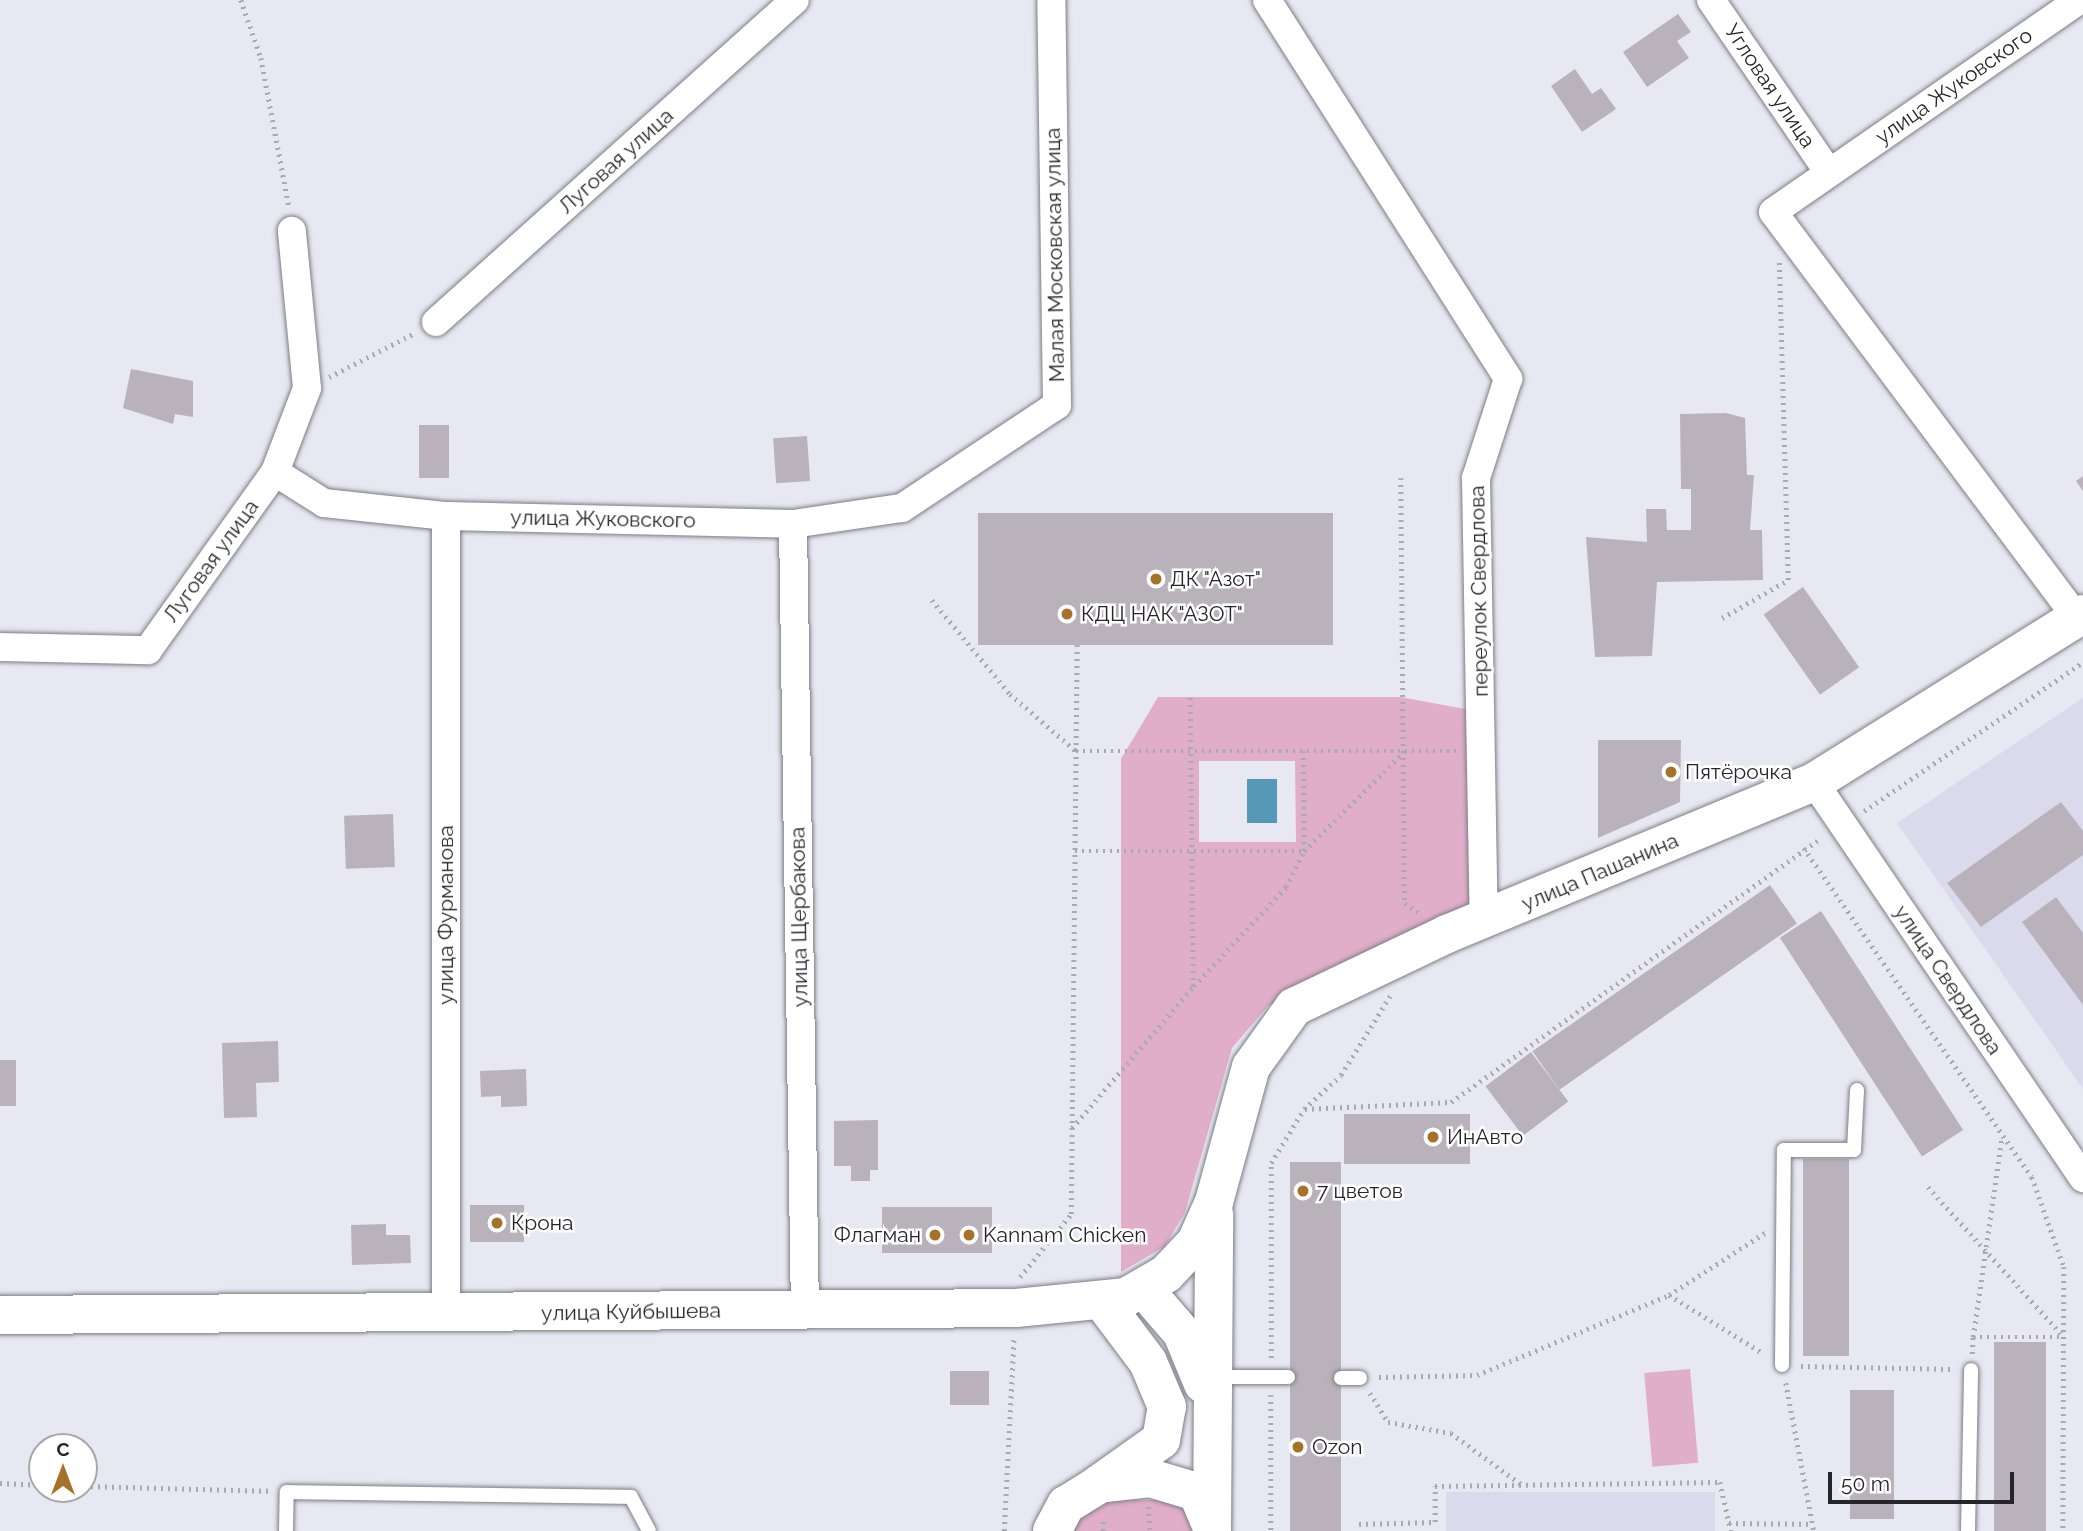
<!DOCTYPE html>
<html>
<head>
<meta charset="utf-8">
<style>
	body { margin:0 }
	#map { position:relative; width:2083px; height:1531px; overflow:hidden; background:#e8e8f3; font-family:Raleway,sans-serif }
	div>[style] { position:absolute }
	.built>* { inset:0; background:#dbdaec; transform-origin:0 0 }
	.green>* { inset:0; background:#e1aeca; transform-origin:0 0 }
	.water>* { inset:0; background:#5598b7; transform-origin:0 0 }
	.building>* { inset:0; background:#b9b2bb; transform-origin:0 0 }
	.path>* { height:4.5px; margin-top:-2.25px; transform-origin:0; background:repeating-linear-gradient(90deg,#a9a9b2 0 2px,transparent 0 7px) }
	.roads { filter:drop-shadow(0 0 2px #7d7d86) drop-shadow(0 0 2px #7d7d86) }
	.service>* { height:14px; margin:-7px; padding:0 7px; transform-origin:7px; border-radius:7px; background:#fff }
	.minor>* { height:28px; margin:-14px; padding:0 14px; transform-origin:14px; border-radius:14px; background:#fff }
	.secondary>* { height:38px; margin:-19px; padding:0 19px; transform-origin:19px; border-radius:19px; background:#fff }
	.dots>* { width:19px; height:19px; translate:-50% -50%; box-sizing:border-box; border:4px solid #fff; border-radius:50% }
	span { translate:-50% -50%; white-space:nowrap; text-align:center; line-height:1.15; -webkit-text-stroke:5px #fff; paint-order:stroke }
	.street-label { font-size:21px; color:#26262a }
	.poi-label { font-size:21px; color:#26262a }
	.left { translate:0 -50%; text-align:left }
	.right { translate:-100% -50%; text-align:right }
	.north { position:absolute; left:28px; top:1433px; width:70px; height:70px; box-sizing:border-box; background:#fff; border:2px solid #a8a8aa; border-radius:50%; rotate:0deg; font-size:19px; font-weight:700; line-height:28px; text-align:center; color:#26262a }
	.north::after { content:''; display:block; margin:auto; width:24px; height:32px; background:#a6722a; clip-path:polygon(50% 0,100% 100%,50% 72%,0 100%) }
	.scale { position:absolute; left:1828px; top:1472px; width:186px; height:32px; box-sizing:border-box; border:4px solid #26262a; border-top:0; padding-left:9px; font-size:21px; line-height:24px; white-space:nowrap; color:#26262a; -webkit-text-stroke:5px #fff; paint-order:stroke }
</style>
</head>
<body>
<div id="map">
	<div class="built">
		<i style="clip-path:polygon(2083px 698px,2083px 1089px,1897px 823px)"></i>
		<i style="left:1715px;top:1492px;width:39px;height:269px;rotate:90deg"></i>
	</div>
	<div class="green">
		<i style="clip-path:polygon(evenodd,1158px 697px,1400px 697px,1476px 711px,1476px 904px,1318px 974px,1268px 1006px,1232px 1048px,1185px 1212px,1165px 1246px,1121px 1272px,1121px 759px,1158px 697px,1295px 761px,1296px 842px,1199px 842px,1199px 761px,1295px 761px)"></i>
		<i style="left:1690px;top:1369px;width:94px;height:46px;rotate:85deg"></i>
		<i style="clip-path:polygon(1092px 1500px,1185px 1500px,1196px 1531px,1066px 1531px)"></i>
	</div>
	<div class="water">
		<i style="left:1247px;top:779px;width:30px;height:44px"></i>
	</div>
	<div class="building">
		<i style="clip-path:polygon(1678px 14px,1691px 32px,1677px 41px,1689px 58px,1647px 87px,1623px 52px)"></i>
		<i style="clip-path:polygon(1575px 69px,1592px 94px,1601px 88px,1616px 109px,1582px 132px,1551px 86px)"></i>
		<i style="clip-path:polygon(131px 369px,193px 381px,193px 417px,175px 414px,173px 424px,123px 408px)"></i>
		<i style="clip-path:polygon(1726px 413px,1745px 418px,1747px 475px,1754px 475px,1750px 530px,1762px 530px,1763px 580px,1657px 582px,1652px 656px,1595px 657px,1586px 537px,1647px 542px,1646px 509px,1666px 509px,1667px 530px,1691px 530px,1691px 489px,1681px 489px,1680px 414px)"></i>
		<i style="left:419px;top:425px;width:30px;height:53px"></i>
		<i style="left:807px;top:436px;width:45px;height:34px;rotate:86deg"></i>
		<i style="clip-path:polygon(2083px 476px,2083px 491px,2076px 481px)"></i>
		<i style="left:978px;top:513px;width:355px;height:132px"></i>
		<i style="left:1803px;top:587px;width:98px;height:48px;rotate:55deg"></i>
		<i style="clip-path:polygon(1598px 740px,1681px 740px,1680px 802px,1598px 838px)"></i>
		<i style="clip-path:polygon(2061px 802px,2083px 831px,2083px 855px,1981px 927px,1947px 883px)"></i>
		<i style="left:393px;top:814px;width:53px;height:49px;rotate:88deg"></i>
		<i style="left:1770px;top:885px;width:47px;height:290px;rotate:55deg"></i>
		<i style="clip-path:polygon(2056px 897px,2083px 933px,2083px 1005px,2022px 922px)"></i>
		<i style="left:1821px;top:911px;width:261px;height:49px;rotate:57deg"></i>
		<i style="clip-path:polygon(278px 1041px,279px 1082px,256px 1083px,257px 1117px,224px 1118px,222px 1043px)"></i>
		<i style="left:1531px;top:1052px;width:62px;height:57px;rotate:53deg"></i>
		<i style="left:0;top:1060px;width:16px;height:46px"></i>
		<i style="clip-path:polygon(526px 1069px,527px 1106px,501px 1107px,501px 1096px,481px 1097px,480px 1071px)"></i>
		<i style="left:1470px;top:1114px;width:50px;height:126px;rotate:90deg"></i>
		<i style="clip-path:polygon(878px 1120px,878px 1170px,870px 1170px,870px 1181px,851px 1181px,851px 1166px,834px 1166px,834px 1121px)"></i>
		<i style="left:1803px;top:1159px;width:46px;height:197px"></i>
		<i style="left:1290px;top:1162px;width:51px;height:369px"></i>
		<i style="left:470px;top:1205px;width:54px;height:37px"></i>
		<i style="left:882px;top:1207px;width:110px;height:46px"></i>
		<i style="clip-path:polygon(386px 1224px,386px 1235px,410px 1235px,411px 1263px,352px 1265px,351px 1225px)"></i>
		<i style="left:1994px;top:1342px;width:52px;height:189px"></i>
		<i style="left:950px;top:1371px;width:39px;height:34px"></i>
		<i style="left:1850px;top:1390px;width:44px;height:129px"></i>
	</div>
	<div class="path">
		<i style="left:241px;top:0;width:61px;rotate:71deg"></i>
		<i style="left:261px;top:58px;width:151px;rotate:79.3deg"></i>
		<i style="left:329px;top:377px;width:97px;rotate:-27.1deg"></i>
		<i style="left:1401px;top:478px;width:425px;rotate:89.5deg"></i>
		<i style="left:1405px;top:903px;width:19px;rotate:35deg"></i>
		<i style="left:932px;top:600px;width:122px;rotate:50.3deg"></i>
		<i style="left:1010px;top:694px;width:87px;rotate:40.8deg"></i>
		<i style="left:1076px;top:751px;width:381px"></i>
		<i style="left:1722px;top:618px;width:76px;rotate:-29.9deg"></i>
		<i style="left:1788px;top:580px;width:318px;rotate:-91.6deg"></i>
		<i style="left:1864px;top:811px;width:265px;rotate:-34.2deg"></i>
		<i style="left:1804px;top:848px;width:400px;rotate:55.3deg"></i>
		<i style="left:2032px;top:1177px;width:96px;rotate:70.4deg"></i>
		<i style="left:2064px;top:1267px;width:264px;rotate:90.2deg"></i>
		<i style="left:1075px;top:851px;width:229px"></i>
		<i style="left:1304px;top:851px;width:100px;rotate:-90.6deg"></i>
		<i style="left:1194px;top:986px;width:135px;rotate:-47.1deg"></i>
		<i style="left:1286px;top:887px;width:40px;rotate:-63.4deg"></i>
		<i style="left:1304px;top:851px;width:142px;rotate:-44.7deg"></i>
		<i style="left:1305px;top:1109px;width:146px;rotate:-2.7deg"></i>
		<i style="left:1451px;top:1102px;width:455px;rotate:-35.5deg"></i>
		<i style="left:1072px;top:1128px;width:186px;rotate:-49.4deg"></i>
		<i style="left:1193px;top:987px;width:294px;rotate:-90.6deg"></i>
		<i style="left:1928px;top:1187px;width:202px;rotate:47.8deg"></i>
		<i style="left:1020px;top:1277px;width:81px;rotate:-51deg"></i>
		<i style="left:1071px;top:1214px;width:569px;rotate:-89.4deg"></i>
		<i style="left:1669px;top:1295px;width:112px;rotate:31.8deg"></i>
		<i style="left:1973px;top:1337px;width:203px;rotate:-81.8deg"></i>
		<i style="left:1972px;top:1354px;width:17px;rotate:-87deg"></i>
		<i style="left:1973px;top:1337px;width:91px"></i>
		<i style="left:1271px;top:1358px;width:195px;rotate:-90deg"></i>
		<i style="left:1271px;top:1163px;width:63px;rotate:-58.6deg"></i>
		<i style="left:1304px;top:1109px;width:50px;rotate:-42.6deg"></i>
		<i style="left:1341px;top:1075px;width:93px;rotate:-58.2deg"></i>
		<i style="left:1801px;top:1366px;width:152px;rotate:1.1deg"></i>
		<i style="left:1379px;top:1377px;width:98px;rotate:-1.2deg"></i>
		<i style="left:1477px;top:1375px;width:208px;rotate:-22.6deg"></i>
		<i style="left:1669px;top:1295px;width:116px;rotate:-33deg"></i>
		<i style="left:1786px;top:1383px;width:151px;rotate:79.3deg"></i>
		<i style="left:1370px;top:1393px;width:34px;rotate:58deg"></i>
		<i style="left:1388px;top:1422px;width:64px;rotate:9.9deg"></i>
		<i style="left:1451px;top:1433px;width:87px;rotate:36.1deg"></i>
		<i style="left:1271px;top:1395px;width:136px;rotate:90deg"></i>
		<i style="left:0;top:1483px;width:42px;rotate:2.7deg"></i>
		<i style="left:84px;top:1486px;width:185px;rotate:1.5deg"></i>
		<i style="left:1149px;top:1507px;width:24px;rotate:88deg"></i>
		<i style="left:1729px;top:1523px;width:84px;rotate:0.7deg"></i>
		<i style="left:1359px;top:1524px;width:76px;rotate:-1.5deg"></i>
		<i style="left:1435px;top:1522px;width:36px;rotate:-90deg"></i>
		<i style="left:1435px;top:1486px;width:285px;rotate:-0.8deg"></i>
		<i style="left:1720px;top:1482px;width:50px;rotate:77.3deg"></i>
		<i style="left:1004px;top:1531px;width:195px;rotate:-87.1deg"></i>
		<i style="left:1103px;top:1531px;width:14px;rotate:-90deg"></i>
	</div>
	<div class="roads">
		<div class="service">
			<i style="left:1782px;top:1365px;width:215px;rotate:-89.5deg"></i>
			<i style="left:1784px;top:1150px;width:70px"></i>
			<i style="left:1854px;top:1150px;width:60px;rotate:-87.1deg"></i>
			<i style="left:1216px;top:1377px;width:72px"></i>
			<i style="left:1341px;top:1378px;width:19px"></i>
			<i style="left:286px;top:1531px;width:39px;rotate:-89deg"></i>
			<i style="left:287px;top:1492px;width:344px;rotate:0.8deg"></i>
			<i style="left:631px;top:1497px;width:38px;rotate:62deg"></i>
			<i style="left:1968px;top:1531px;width:161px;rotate:-88.9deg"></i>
		</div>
		<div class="minor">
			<i style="left:1267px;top:0;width:449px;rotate:57.5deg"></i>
			<i style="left:1508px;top:379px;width:104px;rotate:107.9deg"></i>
			<i style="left:1476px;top:478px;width:442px;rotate:89deg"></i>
			<i style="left:1711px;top:0;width:209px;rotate:55.7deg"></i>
			<i style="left:436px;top:322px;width:482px;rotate:-41.9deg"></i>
			<i style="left:275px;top:472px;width:58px;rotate:32.3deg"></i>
			<i style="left:324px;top:503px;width:123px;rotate:6.1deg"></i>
			<i style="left:446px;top:516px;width:347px;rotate:1.3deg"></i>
			<i style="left:793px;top:524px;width:110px;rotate:-8.4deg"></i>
			<i style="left:902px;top:508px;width:186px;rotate:-33.6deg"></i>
			<i style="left:1057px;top:405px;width:405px;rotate:-90.8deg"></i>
			<i style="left:446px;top:516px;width:798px;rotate:90deg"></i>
			<i style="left:793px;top:524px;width:786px;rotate:89.13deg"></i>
			<i style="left:2077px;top:618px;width:507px;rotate:-126.82deg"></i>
			<i style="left:1773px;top:212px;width:372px;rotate:-34.7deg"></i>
			<i style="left:0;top:647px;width:148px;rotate:1.2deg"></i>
			<i style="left:148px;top:650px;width:219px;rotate:-54.5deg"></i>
			<i style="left:275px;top:472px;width:90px;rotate:-69.1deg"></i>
			<i style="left:307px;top:388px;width:158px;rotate:-95.5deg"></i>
			<i style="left:1814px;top:782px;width:479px;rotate:55.8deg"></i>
		</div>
		<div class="secondary">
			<i style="left:1144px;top:1289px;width:58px;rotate:49.2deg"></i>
			<i style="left:1182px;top:1333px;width:55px;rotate:67.6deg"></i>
			<i style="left:0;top:1315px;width:1016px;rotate:-0.39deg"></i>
			<i style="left:1016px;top:1308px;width:111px;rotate:-5.7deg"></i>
			<i style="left:1126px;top:1297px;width:46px;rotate:-29.9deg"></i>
			<i style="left:1166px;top:1274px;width:44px;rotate:-46.8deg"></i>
			<i style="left:1196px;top:1242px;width:44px;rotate:-65.8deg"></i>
			<i style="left:1214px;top:1202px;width:140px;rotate:-74.7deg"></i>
			<i style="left:1251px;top:1067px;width:74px;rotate:-54.4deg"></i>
			<i style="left:1294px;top:1007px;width:170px;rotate:-25.5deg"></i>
			<i style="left:1447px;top:934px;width:397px;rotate:-22.5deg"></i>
			<i style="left:1814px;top:782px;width:317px;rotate:-32deg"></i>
			<i style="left:1099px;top:1484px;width:76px;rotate:-35.4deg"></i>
			<i style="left:1161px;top:1440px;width:34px;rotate:-80deg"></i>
			<i style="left:1167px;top:1407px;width:49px;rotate:-112.9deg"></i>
			<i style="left:1148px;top:1362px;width:75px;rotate:-126.9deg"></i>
			<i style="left:1052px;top:1531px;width:30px;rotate:-62deg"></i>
			<i style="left:1066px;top:1505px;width:39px;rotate:-32deg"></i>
			<i style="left:1099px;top:1484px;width:51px;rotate:-6.7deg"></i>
			<i style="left:1150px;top:1478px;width:49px;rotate:16.6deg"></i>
			<i style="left:1197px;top:1492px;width:38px;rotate:67deg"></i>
			<i style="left:1212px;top:1531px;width:317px;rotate:-89.6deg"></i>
		</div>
	</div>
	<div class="dots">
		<i style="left:1156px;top:579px;background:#a6722a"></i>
		<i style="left:1067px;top:614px;background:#a6722a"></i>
		<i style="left:1671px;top:772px;background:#a6722a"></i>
		<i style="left:1433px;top:1137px;background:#a6722a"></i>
		<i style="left:1303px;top:1191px;background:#a6722a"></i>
		<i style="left:497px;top:1223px;background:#a6722a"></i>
		<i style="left:935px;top:1235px;background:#a6722a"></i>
		<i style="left:969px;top:1235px;background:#a6722a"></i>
		<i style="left:1298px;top:1447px;background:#a6722a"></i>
	</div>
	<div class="street-label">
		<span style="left:1770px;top:86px;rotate:56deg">Угловая улица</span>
		<span style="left:1954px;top:86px;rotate:-35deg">улица Жуковского</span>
		<span style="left:616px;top:161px;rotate:-42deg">Луговая улица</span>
		<span style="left:1055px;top:255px;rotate:-91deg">Малая Московская улица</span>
		<span style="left:603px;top:519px;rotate:1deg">улица Жуковского</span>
		<span style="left:211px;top:561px;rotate:-54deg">Луговая улица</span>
		<span style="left:1479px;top:591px;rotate:-91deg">переулок Свердлова</span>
		<span style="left:1600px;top:872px;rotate:-23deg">улица Пашанина</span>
		<span style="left:446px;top:915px;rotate:-90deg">улица Фурманова</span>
		<span style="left:799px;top:917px;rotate:-91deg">улица Щербакова</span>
		<span style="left:1948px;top:980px;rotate:56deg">улица Свердлова</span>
		<span style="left:631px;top:1312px;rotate:-1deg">улица Куйбышева</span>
	</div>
	<div class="poi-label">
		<span class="left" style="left:1170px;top:579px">ДК "Азот"</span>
		<span class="left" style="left:1081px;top:614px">КДЦ НАК "АЗОТ"</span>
		<span class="left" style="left:1685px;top:772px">Пятёрочка</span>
		<span class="left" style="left:1447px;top:1137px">ИнАвто</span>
		<span class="left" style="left:1317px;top:1191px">7 цветов</span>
		<span class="left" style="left:511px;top:1223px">Крона</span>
		<span class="right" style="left:921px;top:1235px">Флагман</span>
		<span class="left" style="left:983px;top:1235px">Kannam Chicken</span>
		<span class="left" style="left:1312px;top:1447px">Ozon</span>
	</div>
	<div class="north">С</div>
	<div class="scale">50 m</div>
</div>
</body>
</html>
